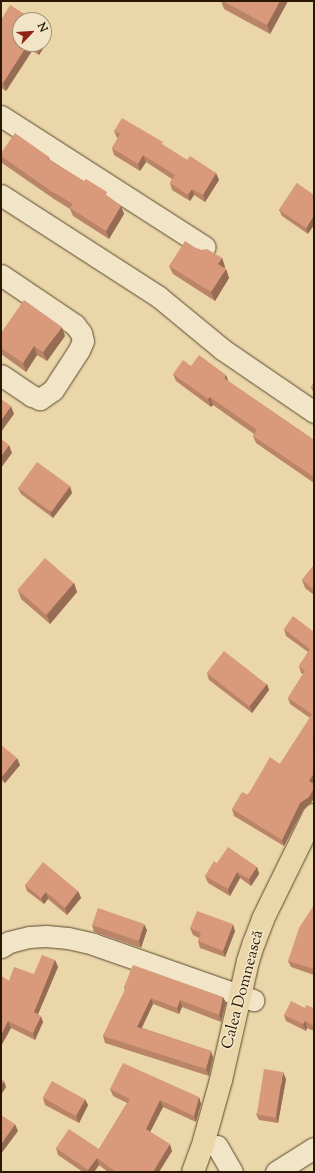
<!DOCTYPE html>
<html>
<head>
<meta charset="utf-8">
<style>
	body { margin:0 }
	#map { position:relative; width:315px; height:1173px; overflow:hidden; background:#ead6a9; font-family:"Sorts Mill Goudy",serif }
	div>[style] { position:absolute }
	.roads { filter:drop-shadow(0 0 1px #5a482c) drop-shadow(0 0 1px #5a482c) }
	.minor>* { height:21px; margin:-10.5px; padding:0 10.5px; transform-origin:10.5px; border-radius:10.5px; background:#f1e4c7 }
	.major>* { height:22px; margin:-11px; padding:0 11px; transform-origin:11px; border-radius:11px; background:#ead6a9 }
	.wall>* { inset:0; background:#ba8469 }
	.shaded-wall>* { inset:0; background:#976c55 }
	.building>* { inset:0; background:#d89a7a; transform-origin:0 0 }
	span { translate:-50% -50%; white-space:nowrap; text-align:center; line-height:1.15; -webkit-text-stroke:3.5px #f1e4c7; paint-order:stroke }
	.street-label { font-size:16px; color:#2a1802 }
	.frame { position:absolute; inset:0; border:2px solid #2a1802; pointer-events:none }
	.north { position:absolute; left:12px; top:12px; width:40px; height:40px; box-sizing:border-box; background:#f1e4c7; border:1px solid #a19278; border-radius:50%; rotate:65deg; font-size:11px; font-weight:700; line-height:16px; text-align:center; color:#2a1802 }
	.north::after { content:''; display:block; margin:auto; width:14px; height:18px; background:#8f2418; clip-path:polygon(50% 0,100% 100%,50% 72%,0 100%) }
</style>
</head>
<body>
<div id="map">
	<div class="roads">
		<div class="minor">
			<i style="left:1px;top:116px;width:242px;rotate:32.7deg"></i>
			<i style="left:1px;top:195px;width:188px;rotate:32.8deg"></i>
			<i style="left:159px;top:297px;width:82px;rotate:39.5deg"></i>
			<i style="left:222px;top:349px;width:112px;rotate:34.4deg"></i>
			<i style="left:1px;top:275px;width:89px;rotate:34deg"></i>
			<i style="left:75px;top:325px;width:10px;rotate:53deg"></i>
			<i style="left:81px;top:333px;width:8px;rotate:76deg"></i>
			<i style="left:83px;top:341px;width:10px;rotate:114deg"></i>
			<i style="left:79px;top:350px;width:48px;rotate:123deg"></i>
			<i style="left:53px;top:390px;width:16px;rotate:145deg"></i>
			<i style="left:40px;top:399px;width:9px;rotate:-159deg"></i>
			<i style="left:32px;top:396px;width:37px;rotate:-146deg"></i>
			<i style="left:1px;top:947px;width:9px;rotate:-32deg"></i>
			<i style="left:9px;top:942px;width:21px;rotate:-14deg"></i>
			<i style="left:29px;top:937px;width:17px;rotate:-3deg"></i>
			<i style="left:46px;top:936px;width:22px;rotate:5deg"></i>
			<i style="left:68px;top:938px;width:26px;rotate:13deg"></i>
			<i style="left:93px;top:944px;width:170px;rotate:19.3deg"></i>
			<i style="left:217px;top:1146px;width:30px;rotate:60deg"></i>
			<i style="left:276px;top:1172px;width:45px;rotate:-32.3deg"></i>
		</div>
		<div class="major">
			<i style="left:193px;top:1172px;width:33px;rotate:-70deg"></i>
			<i style="left:204px;top:1141px;width:63px;rotate:-74.4deg"></i>
			<i style="left:221px;top:1080px;width:122px;rotate:-77.2deg"></i>
			<i style="left:248px;top:961px;width:19px;rotate:-72deg"></i>
			<i style="left:254px;top:943px;width:26px;rotate:-69deg"></i>
			<i style="left:263px;top:919px;width:116px;rotate:-63.9deg"></i>
		</div>
	</div>
	<div class="wall">
		<i style="clip-path:polygon(221px 1px,288px 1px,270px 34px,224px 9px)"></i>
		<i style="clip-path:polygon(1px 20px,20px 44px,44px 44px,51px 36px,39px 55px,32px 51px,6px 91px,1px 88px)"></i>
		<i style="clip-path:polygon(114px 131px,164px 146px,187px 160px,216px 173px,219px 180px,205px 202px,194px 195px,190px 201px,172px 190px,170px 183px,172px 179px,146px 162px,140px 171px,114px 155px,112px 148px,118px 138px,117px 138px)"></i>
		<i style="clip-path:polygon(1px 153px,49px 157px,50px 160px,109px 197px,121px 206px,124px 214px,109px 239px,73px 216px,70px 209px,54px 199px,2px 163px,1px 159px)"></i>
		<i style="clip-path:polygon(297px 183px,308px 234px,282px 216px,279px 210px)"></i>
		<i style="clip-path:polygon(196px 248px,222px 258px,225px 267px,224px 268px,226px 269px,229px 278px,215px 301px,173px 274px,169px 266px)"></i>
		<i style="clip-path:polygon(1px 333px,65px 336px,47px 361px,37px 355px,26px 372px,1px 354px)"></i>
		<i style="clip-path:polygon(191px 366px,228px 381px,314px 440px,314px 483px,256px 443px,253px 436px,254px 434px,213px 405px,211px 407px,176px 381px,173px 374px)"></i>
		<i style="clip-path:polygon(314px 382px,314px 394px,311px 387px)"></i>
		<i style="clip-path:polygon(18px 488px,72px 493px,53px 518px,21px 494px)"></i>
		<i style="clip-path:polygon(314px 565px,314px 595px,305px 588px,302px 580px)"></i>
		<i style="clip-path:polygon(74px 583px,77px 592px,50px 624px,21px 599px,18px 590px)"></i>
		<i style="clip-path:polygon(284px 629px,314px 632px,314px 798px,311px 803px,303px 810px,284px 846px,234px 816px,232px 809px,280px 764px,310px 718px,290px 704px,288px 698px,303px 674px,301px 673px,299px 666px,308px 652px,286px 636px)"></i>
		<i style="clip-path:polygon(207px 673px,267px 684px,269px 690px,252px 713px,209px 680px)"></i>
		<i style="clip-path:polygon(1px 745px,20px 765px,5px 783px,1px 780px)"></i>
		<i style="clip-path:polygon(217px 863px,257px 867px,259px 874px,251px 886px,240px 878px,230px 896px,208px 883px,205px 876px)"></i>
		<i style="clip-path:polygon(25px 885px,78px 891px,81px 898px,67px 915px,48px 899px,44px 904px,27px 891px)"></i>
		<i style="clip-path:polygon(314px 905px,314px 975px,291px 967px,288px 961px)"></i>
		<i style="clip-path:polygon(92px 925px,147px 930px,141px 948px,94px 932px)"></i>
		<i style="clip-path:polygon(190px 928px,235px 931px,225px 957px,200px 948px,198px 941px,199px 938px,193px 935px)"></i>
		<i style="clip-path:polygon(55px 960px,58px 967px,38px 1014px,43px 1022px,35px 1040px,11px 1028px,1px 1046px,1px 976px,9px 981px,34px 974px)"></i>
		<i style="clip-path:polygon(124px 987px,223px 997px,226px 1003px,221px 1022px,182px 1007px,179px 1014px,153px 1004px,142px 1028px,211px 1051px,213px 1058px,209px 1076px,105px 1043px,103px 1036px,125px 990px)"></i>
		<i style="clip-path:polygon(314px 1008px,314px 1031px,307px 1028px,306px 1031px,286px 1021px,284px 1015px)"></i>
		<i style="clip-path:polygon(286px 1079px,278px 1123px,259px 1120px,256px 1114px)"></i>
		<i style="clip-path:polygon(110px 1089px,199px 1097px,201px 1104px,196px 1122px,163px 1107px,150px 1132px,172px 1151px,159px 1172px,108px 1172px,99px 1165px,94px 1172px,83px 1172px,58px 1155px,56px 1148px,99px 1149px,127px 1103px,113px 1096px)"></i>
		<i style="clip-path:polygon(43px 1098px,88px 1105px,79px 1123px,45px 1105px)"></i>
	</div>
	<div class="shaded-wall">
		<i style="clip-path:polygon(280px 1px,288px 1px,270px 34px,267px 25px)"></i>
		<i style="clip-path:polygon(48px 29px,51px 36px,39px 55px,37px 48px,39px 44px,44px 44px,44px 36px)"></i>
		<i style="clip-path:polygon(28px 44px,29px 44px,32px 51px,6px 91px,3px 83px)"></i>
		<i style="clip-path:polygon(143px 155px,146px 162px,140px 171px,138px 164px)"></i>
		<i style="clip-path:polygon(216px 173px,219px 180px,205px 202px,203px 195px)"></i>
		<i style="clip-path:polygon(192px 189px,194px 195px,190px 201px,188px 195px)"></i>
		<i style="clip-path:polygon(121px 206px,124px 214px,109px 239px,106px 231px)"></i>
		<i style="clip-path:polygon(314px 215px,314px 225px,308px 234px,306px 228px)"></i>
		<i style="clip-path:polygon(222px 258px,225px 267px,221px 273px,218px 264px)"></i>
		<i style="clip-path:polygon(226px 269px,229px 278px,215px 301px,211px 292px)"></i>
		<i style="clip-path:polygon(62px 327px,65px 336px,47px 361px,43px 352px)"></i>
		<i style="clip-path:polygon(34px 346px,37px 355px,26px 372px,23px 363px)"></i>
		<i style="clip-path:polygon(226px 375px,229px 383px,224px 378px)"></i>
		<i style="clip-path:polygon(210px 397px,213px 405px,211px 407px,208px 399px)"></i>
		<i style="clip-path:polygon(11px 406px,14px 414px,1px 432px,1px 420px)"></i>
		<i style="clip-path:polygon(9px 445px,12px 453px,1px 468px,1px 456px)"></i>
		<i style="clip-path:polygon(70px 486px,72px 493px,53px 518px,50px 512px)"></i>
		<i style="clip-path:polygon(74px 583px,77px 592px,50px 624px,47px 615px)"></i>
		<i style="clip-path:polygon(267px 684px,269px 690px,252px 713px,250px 706px)"></i>
		<i style="clip-path:polygon(17px 758px,20px 765px,5px 783px,2px 777px)"></i>
		<i style="clip-path:polygon(314px 773px,314px 784px,311px 788px,309px 781px)"></i>
		<i style="clip-path:polygon(314px 788px,314px 798px,311px 803px,303px 810px,284px 846px,282px 840px,300px 803px)"></i>
		<i style="clip-path:polygon(257px 867px,259px 874px,251px 886px,249px 879px)"></i>
		<i style="clip-path:polygon(237px 872px,240px 878px,230px 896px,228px 889px)"></i>
		<i style="clip-path:polygon(78px 891px,81px 898px,67px 915px,65px 908px)"></i>
		<i style="clip-path:polygon(46px 892px,48px 899px,44px 904px,41px 898px)"></i>
		<i style="clip-path:polygon(144px 924px,147px 930px,141px 948px,139px 941px)"></i>
		<i style="clip-path:polygon(233px 924px,235px 931px,225px 957px,223px 951px)"></i>
		<i style="clip-path:polygon(55px 960px,58px 967px,36px 1019px,34px 1012px)"></i>
		<i style="clip-path:polygon(223px 997px,226px 1003px,221px 1022px,219px 1015px)"></i>
		<i style="clip-path:polygon(151px 998px,153px 1004px,139px 1033px,137px 1027px)"></i>
		<i style="clip-path:polygon(180px 1000px,182px 1007px,179px 1014px,177px 1008px)"></i>
		<i style="clip-path:polygon(41px 1016px,43px 1022px,35px 1040px,33px 1033px)"></i>
		<i style="clip-path:polygon(8px 1021px,11px 1028px,1px 1046px,1px 1035px)"></i>
		<i style="clip-path:polygon(305px 1021px,307px 1028px,306px 1031px,303px 1024px)"></i>
		<i style="clip-path:polygon(211px 1051px,213px 1058px,209px 1076px,206px 1069px)"></i>
		<i style="clip-path:polygon(283px 1072px,286px 1079px,278px 1123px,276px 1117px)"></i>
		<i style="clip-path:polygon(4px 1081px,6px 1087px,1px 1095px,1px 1085px)"></i>
		<i style="clip-path:polygon(199px 1097px,201px 1104px,196px 1122px,194px 1116px)"></i>
		<i style="clip-path:polygon(85px 1099px,88px 1105px,79px 1123px,76px 1116px)"></i>
		<i style="clip-path:polygon(160px 1100px,163px 1107px,148px 1136px,146px 1129px)"></i>
		<i style="clip-path:polygon(15px 1124px,18px 1131px,1px 1154px,1px 1144px)"></i>
		<i style="clip-path:polygon(170px 1144px,172px 1151px,159px 1172px,152px 1172px)"></i>
		<i style="clip-path:polygon(97px 1158px,99px 1165px,94px 1172px,89px 1172px,88px 1170px)"></i>
	</div>
	<div class="building">
		<i style="clip-path:polygon(223px 1px,280px 1px,267px 25px)"></i>
		<i style="clip-path:polygon(10px 5px,34px 20px,20px 20px,20px 44px,28px 44px,3px 83px,1px 82px,1px 20px)"></i>
		<i style="clip-path:polygon(44px 26px,48px 29px,44px 36px)"></i>
		<i style="clip-path:polygon(30px 44px,39px 44px,37px 48px)"></i>
		<i style="clip-path:polygon(122px 118px,163px 142px,162px 144px,187px 160px,190px 156px,216px 173px,203px 195px,192px 189px,188px 195px,170px 183px,175px 175px,143px 155px,138px 164px,112px 148px,120px 134px,114px 131px)"></i>
		<i style="clip-path:polygon(15px 133px,49px 157px,48px 159px,84px 181px,86px 179px,107px 192px,106px 195px,121px 206px,106px 231px,70px 208px,73px 204px,51px 191px,1px 156px,1px 153px)"></i>
		<i style="clip-path:polygon(297px 183px,314px 195px,314px 215px,306px 228px,279px 210px)"></i>
		<i style="clip-path:polygon(185px 241px,196px 248px,201px 250px,207px 249px,222px 258px,218px 264px,226px 269px,211px 292px,169px 266px)"></i>
		<i style="clip-path:polygon(24px 300px,62px 327px,43px 352px,34px 346px,23px 363px,1px 348px,1px 333px)"></i>
		<i style="clip-path:polygon(199px 355px,226px 375px,224px 378px,314px 440px,314px 477px,253px 436px,257px 430px,210px 397px,208px 399px,173px 374px,183px 360px,191px 366px)"></i>
		<i style="clip-path:polygon(314px 382px,314px 389px,311px 387px)"></i>
		<i style="clip-path:polygon(1px 399px,11px 406px,1px 420px)"></i>
		<i style="clip-path:polygon(1px 439px,9px 445px,1px 456px)"></i>
		<i style="left:37px;top:462px;width:41px;height:32px;rotate:36deg"></i>
		<i style="left:45px;top:558px;width:38px;height:42px;rotate:41deg"></i>
		<i style="clip-path:polygon(314px 565px,314px 590px,302px 580px)"></i>
		<i style="clip-path:polygon(293px 616px,314px 632px,314px 741px,312px 744px,314px 745px,314px 773px,309px 781px,314px 784px,314px 788px,309px 797px,300px 803px,282px 840px,232px 809px,242px 792px,248px 795px,270px 757px,280px 764px,312px 714px,288px 698px,305px 671px,299px 666px,310px 649px,284px 629px)"></i>
		<i style="left:224px;top:651px;width:54px;height:28px;rotate:38deg"></i>
		<i style="clip-path:polygon(1px 745px,17px 758px,2px 777px,1px 776px)"></i>
		<i style="clip-path:polygon(228px 847px,257px 867px,249px 879px,237px 872px,228px 889px,205px 876px,214px 861px,217px 863px)"></i>
		<i style="clip-path:polygon(43px 862px,78px 891px,65px 908px,46px 892px,41px 898px,25px 885px)"></i>
		<i style="clip-path:polygon(314px 905px,314px 969px,288px 961px,299px 928px)"></i>
		<i style="left:98px;top:908px;width:49px;height:18px;rotate:19deg"></i>
		<i style="clip-path:polygon(197px 911px,233px 924px,223px 951px,198px 941px,201px 933px,190px 928px)"></i>
		<i style="clip-path:polygon(42px 955px,55px 960px,34px 1012px,41px 1016px,33px 1033px,8px 1021px,1px 1035px,1px 976px,9px 981px,14px 967px,34px 974px)"></i>
		<i style="clip-path:polygon(133px 965px,223px 997px,219px 1015px,180px 1000px,177px 1008px,151px 998px,137px 1027px,211px 1051px,206px 1069px,103px 1036px,126px 988px,124px 987px)"></i>
		<i style="clip-path:polygon(291px 1001px,305px 1008px,306px 1005px,314px 1008px,314px 1026px,305px 1021px,303px 1024px,284px 1015px)"></i>
		<i style="clip-path:polygon(123px 1063px,199px 1097px,194px 1116px,160px 1100px,146px 1129px,170px 1144px,153px 1172px,116px 1172px,97px 1158px,88px 1170px,56px 1148px,69px 1129px,99px 1149px,130px 1099px,110px 1089px)"></i>
		<i style="left:264px;top:1069px;width:19px;height:46px;rotate:9deg"></i>
		<i style="clip-path:polygon(1px 1079px,4px 1081px,1px 1085px)"></i>
		<i style="left:52px;top:1081px;width:38px;height:19px;rotate:29deg"></i>
		<i style="clip-path:polygon(1px 1115px,15px 1124px,1px 1144px)"></i>
	</div>
	<div class="street-label">
		<span style="left:244px;top:990px;rotate:-75deg">Calea Domnească</span>
	</div>
	<div class="frame"></div>
	<div class="north">N</div>
</div>
</body>
</html>
